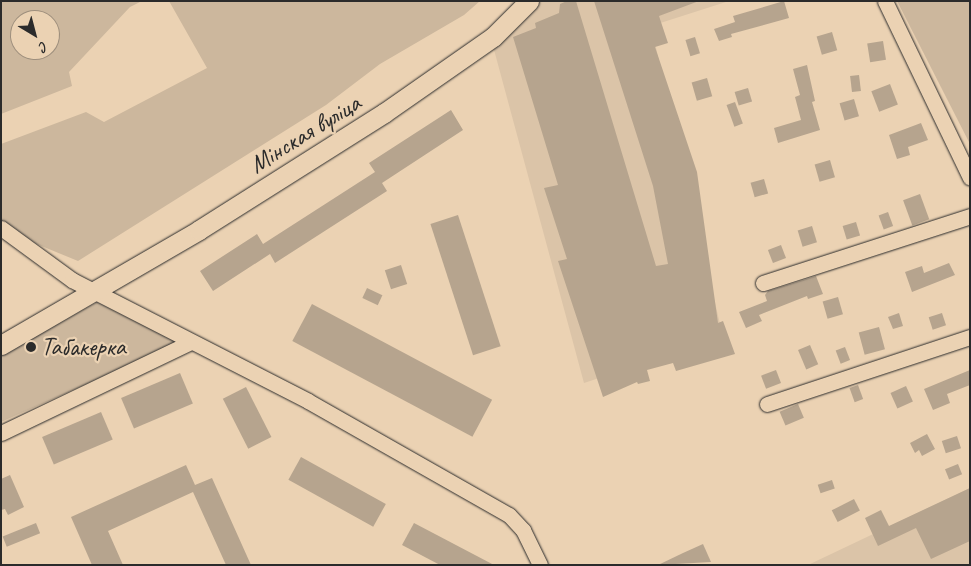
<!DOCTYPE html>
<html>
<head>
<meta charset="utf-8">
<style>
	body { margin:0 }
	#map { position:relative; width:971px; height:566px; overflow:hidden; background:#ebd2b3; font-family:Caveat,sans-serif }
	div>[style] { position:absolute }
	.built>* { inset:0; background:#dbc4a8 }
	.green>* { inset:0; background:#ccb79d }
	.building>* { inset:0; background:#b6a48e; transform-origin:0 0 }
	.roads { filter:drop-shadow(0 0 1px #2b2b2b) drop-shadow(0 0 1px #2b2b2b) }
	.minor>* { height:15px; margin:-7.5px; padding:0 7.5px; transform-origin:7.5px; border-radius:7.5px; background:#ebd2b3 }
	.major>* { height:19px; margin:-9.5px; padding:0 9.5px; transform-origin:9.5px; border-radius:9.5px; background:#ebd2b3 }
	.dots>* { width:14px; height:14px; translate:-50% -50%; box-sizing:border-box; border:2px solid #ebd2b3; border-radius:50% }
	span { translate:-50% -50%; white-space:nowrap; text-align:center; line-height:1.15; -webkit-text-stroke:4.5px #ebd2b3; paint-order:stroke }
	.street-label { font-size:25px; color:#2b2b2b }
	.poi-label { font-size:25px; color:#2b2b2b }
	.left { translate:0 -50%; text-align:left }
	.frame { position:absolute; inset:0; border:2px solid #2b2b2b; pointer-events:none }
	.north { position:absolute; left:10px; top:10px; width:50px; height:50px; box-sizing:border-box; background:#ebd2b3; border:1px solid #9e8f7d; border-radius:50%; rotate:143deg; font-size:14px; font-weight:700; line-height:20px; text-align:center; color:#2b2b2b }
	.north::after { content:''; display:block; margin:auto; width:18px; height:22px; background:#2b2b2b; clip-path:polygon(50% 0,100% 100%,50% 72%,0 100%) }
</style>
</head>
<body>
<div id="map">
	<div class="built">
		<i style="clip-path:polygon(533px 1px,729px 1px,651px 26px,723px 337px,584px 383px,493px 46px)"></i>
		<i style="clip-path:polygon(970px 488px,970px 565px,808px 565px)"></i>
	</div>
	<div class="green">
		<i style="clip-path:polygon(evenodd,1px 1px,142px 1px,130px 7px,69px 72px,72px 86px,1px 114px,1px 1px,20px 20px,50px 20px,50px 50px,20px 50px,20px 20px)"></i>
		<i style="clip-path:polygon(169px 1px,480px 1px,464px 15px,380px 64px,326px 105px,78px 261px,22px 238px,1px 222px,1px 144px,86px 112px,104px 122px,207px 68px)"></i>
		<i style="clip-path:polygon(897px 1px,970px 1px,970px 144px)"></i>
		<i style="clip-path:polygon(97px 302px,179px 343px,1px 422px,1px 356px)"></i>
	</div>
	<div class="building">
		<i style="clip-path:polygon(567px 1px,576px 1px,656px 266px,668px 264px,653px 186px,594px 1px,699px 1px,659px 16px,668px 43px,655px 47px,697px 172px,718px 323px,723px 321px,735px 354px,676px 371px,673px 363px,647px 370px,650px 381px,638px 384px,637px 382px,603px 397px,558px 261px,567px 259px,544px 188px,558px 185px,513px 37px,536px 28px,535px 23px,559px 13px,560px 4px)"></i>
		<i style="clip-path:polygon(784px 1px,789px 18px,731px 34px,732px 37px,719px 41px,714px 29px,735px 22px,733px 16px)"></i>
		<i style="left:832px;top:32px;width:19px;height:16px;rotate:74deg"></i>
		<i style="left:695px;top:37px;width:17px;height:10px;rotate:73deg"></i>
		<i style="left:883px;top:41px;width:19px;height:16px;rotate:81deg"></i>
		<i style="clip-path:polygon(807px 65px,815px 101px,812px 102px,820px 130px,778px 143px,774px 128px,801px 120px,795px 97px,800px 95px,793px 69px)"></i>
		<i style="left:859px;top:75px;width:16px;height:9px;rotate:83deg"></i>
		<i style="left:707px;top:78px;width:19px;height:16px;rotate:74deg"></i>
		<i style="left:890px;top:84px;width:22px;height:20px;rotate:69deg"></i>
		<i style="left:748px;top:88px;width:14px;height:14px;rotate:73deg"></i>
		<i style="left:854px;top:99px;width:18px;height:15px;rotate:74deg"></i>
		<i style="left:735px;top:102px;width:23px;height:9px;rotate:70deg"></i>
		<i style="clip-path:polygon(451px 110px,463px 130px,382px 183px,387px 191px,275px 263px,270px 254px,213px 291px,200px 271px,257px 234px,263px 244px,375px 172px,369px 163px)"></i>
		<i style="clip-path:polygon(921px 123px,928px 140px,908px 147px,910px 155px,897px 159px,889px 135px)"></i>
		<i style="left:830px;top:160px;width:18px;height:16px;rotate:74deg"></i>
		<i style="left:764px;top:179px;width:15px;height:14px;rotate:74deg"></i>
		<i style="left:920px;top:194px;width:27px;height:18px;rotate:70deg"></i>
		<i style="left:888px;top:212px;width:15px;height:10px;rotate:70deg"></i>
		<i style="left:458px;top:215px;width:138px;height:29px;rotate:72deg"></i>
		<i style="left:856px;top:222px;width:14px;height:14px;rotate:73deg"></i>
		<i style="left:812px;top:226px;width:17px;height:15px;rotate:73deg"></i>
		<i style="left:781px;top:245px;width:14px;height:14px;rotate:69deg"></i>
		<i style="clip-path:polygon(949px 263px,955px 275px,912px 292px,905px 272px,922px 266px,924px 273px)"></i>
		<i style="left:401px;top:265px;width:20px;height:17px;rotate:72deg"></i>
		<i style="clip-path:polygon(816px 276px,823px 294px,808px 299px,807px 296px,759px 315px,762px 321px,746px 328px,739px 312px,767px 301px,765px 295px,768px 291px)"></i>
		<i style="left:367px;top:288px;width:17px;height:11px;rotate:25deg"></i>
		<i style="left:838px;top:297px;width:18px;height:16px;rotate:74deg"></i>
		<i style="left:312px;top:304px;width:204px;height:42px;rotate:28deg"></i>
		<i style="clip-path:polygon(899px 313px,903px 326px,893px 329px,888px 317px)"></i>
		<i style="left:942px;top:313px;width:13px;height:14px;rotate:72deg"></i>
		<i style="left:879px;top:327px;width:23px;height:21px;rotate:75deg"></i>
		<i style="left:810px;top:345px;width:21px;height:13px;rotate:67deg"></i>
		<i style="left:845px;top:347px;width:14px;height:10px;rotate:69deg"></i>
		<i style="left:776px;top:370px;width:14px;height:16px;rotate:69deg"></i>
		<i style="clip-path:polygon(970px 370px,970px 385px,947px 394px,950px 403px,933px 410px,924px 389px)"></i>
		<i style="left:180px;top:373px;width:33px;height:64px;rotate:67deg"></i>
		<i style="left:858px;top:385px;width:15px;height:9px;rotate:70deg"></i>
		<i style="left:906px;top:386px;width:17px;height:17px;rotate:66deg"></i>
		<i style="left:246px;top:387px;width:56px;height:26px;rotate:63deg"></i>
		<i style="left:798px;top:404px;width:15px;height:20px;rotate:67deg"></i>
		<i style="left:101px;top:412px;width:30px;height:64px;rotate:67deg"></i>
		<i style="clip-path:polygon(927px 434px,935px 449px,922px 456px,919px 450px,915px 453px,910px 443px)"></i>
		<i style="left:957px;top:436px;width:13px;height:16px;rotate:72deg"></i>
		<i style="left:301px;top:457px;width:97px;height:26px;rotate:29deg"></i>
		<i style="left:958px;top:464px;width:11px;height:14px;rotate:68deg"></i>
		<i style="clip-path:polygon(186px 465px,195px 485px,212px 478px,251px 565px,226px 565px,193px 492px,108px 531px,123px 565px,92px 565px,71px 517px)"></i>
		<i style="clip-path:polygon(10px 475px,24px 507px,8px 515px,5px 509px,1px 510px,1px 479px)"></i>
		<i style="left:832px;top:480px;width:9px;height:15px;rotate:72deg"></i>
		<i style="clip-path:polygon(970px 488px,970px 541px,931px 559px,916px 528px,878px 546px,865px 518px,881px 510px,889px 526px)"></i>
		<i style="left:854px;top:499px;width:13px;height:25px;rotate:63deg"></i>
		<i style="left:36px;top:523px;width:11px;height:36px;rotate:68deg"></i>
		<i style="clip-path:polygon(414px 523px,494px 565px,440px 565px,402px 545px)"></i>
		<i style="clip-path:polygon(703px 544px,711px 562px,658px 565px,683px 553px)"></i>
	</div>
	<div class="roads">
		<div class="minor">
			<i style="left:885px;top:1px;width:196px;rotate:64.3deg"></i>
			<i style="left:1px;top:228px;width:88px;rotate:36.2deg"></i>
			<i style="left:72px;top:280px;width:265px;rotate:27.1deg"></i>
			<i style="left:308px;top:401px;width:231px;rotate:29.6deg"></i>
			<i style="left:509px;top:515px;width:21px;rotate:47deg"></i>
			<i style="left:523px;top:530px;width:39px;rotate:64deg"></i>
			<i style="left:763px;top:283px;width:218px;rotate:-17.9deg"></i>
			<i style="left:767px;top:404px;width:214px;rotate:-18.3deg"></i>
			<i style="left:1px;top:433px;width:211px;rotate:-25.6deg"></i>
		</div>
		<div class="major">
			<i style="left:1px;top:345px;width:229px;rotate:-30.1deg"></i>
			<i style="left:199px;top:230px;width:219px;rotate:-32.3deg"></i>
			<i style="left:384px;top:113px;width:133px;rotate:-34.9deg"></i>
			<i style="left:493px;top:37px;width:51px;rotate:-45deg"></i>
		</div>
	</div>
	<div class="dots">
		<i style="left:31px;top:347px;background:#2b2b2b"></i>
	</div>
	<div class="street-label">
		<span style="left:305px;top:134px;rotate:-32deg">Мінская вуліца</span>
	</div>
	<div class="poi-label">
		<span class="left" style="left:41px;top:347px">Табакерка</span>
	</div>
	<div class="frame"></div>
	<div class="north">С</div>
</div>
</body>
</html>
